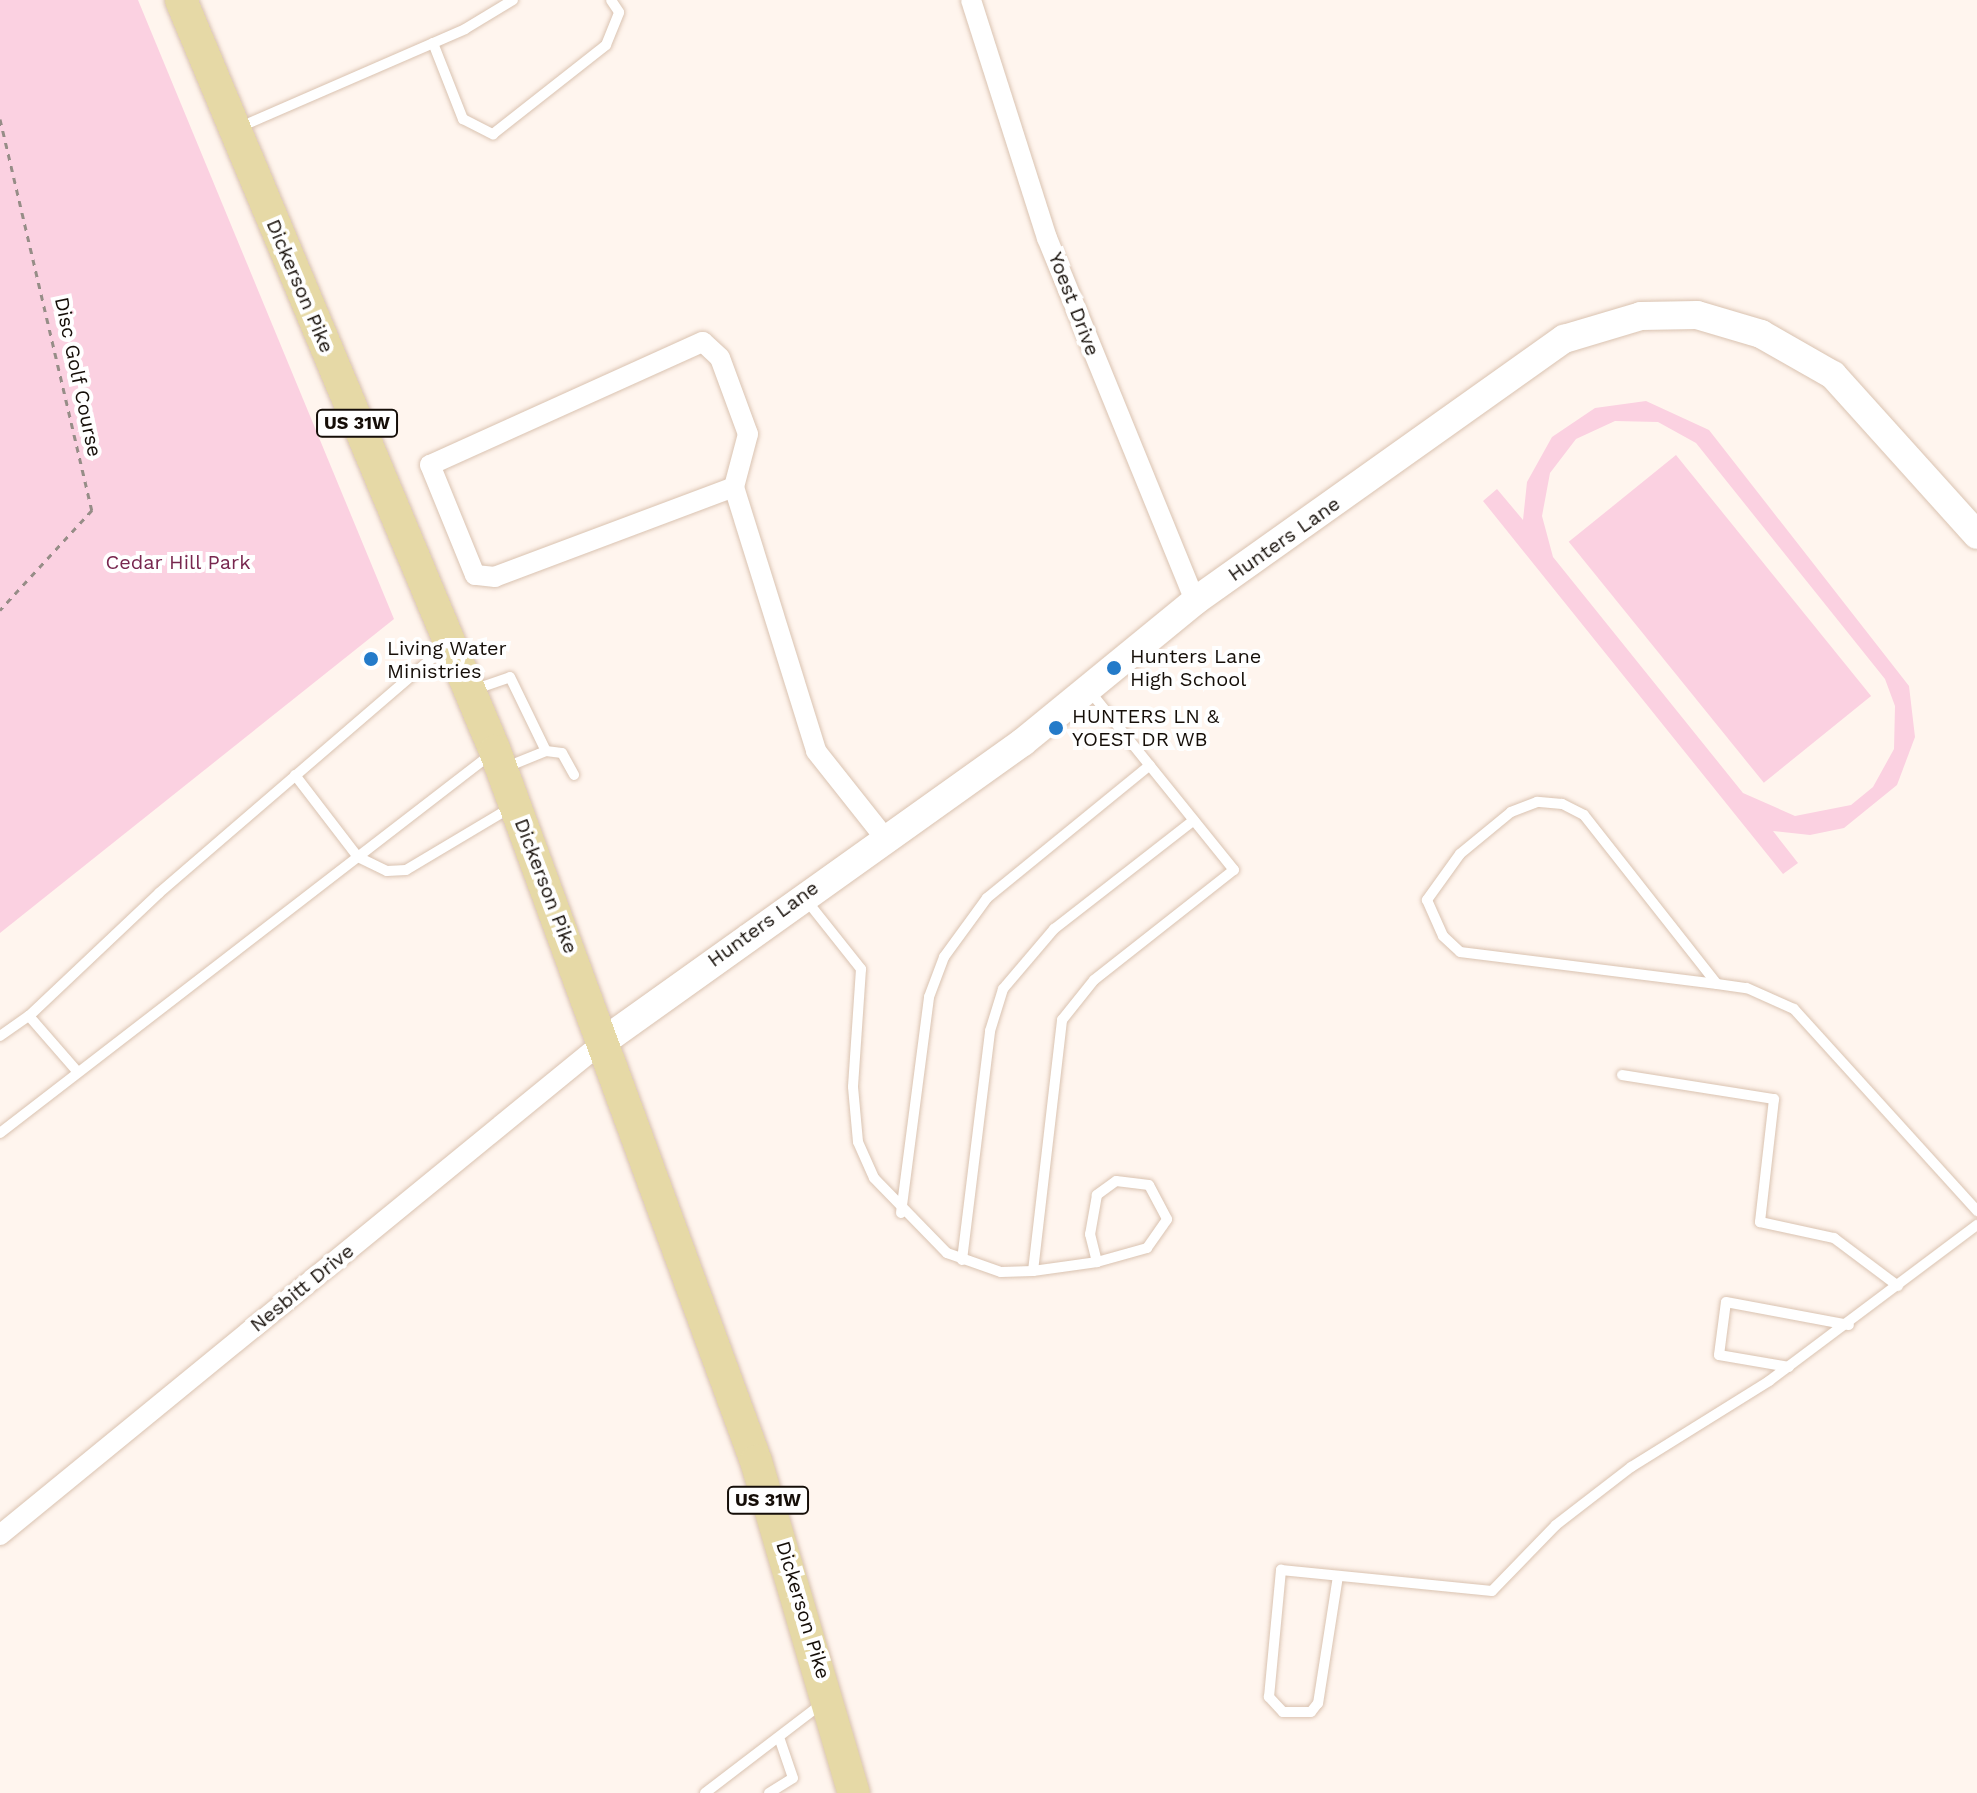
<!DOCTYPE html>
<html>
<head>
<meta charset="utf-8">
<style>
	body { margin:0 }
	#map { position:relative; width:1977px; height:1793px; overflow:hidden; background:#fff5ee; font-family:"Work Sans",sans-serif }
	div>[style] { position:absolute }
	.green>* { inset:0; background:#fbd1e1; transform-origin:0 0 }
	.path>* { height:3px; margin-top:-1.5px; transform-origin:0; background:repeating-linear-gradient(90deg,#968d87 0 6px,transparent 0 12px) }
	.roads { filter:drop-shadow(0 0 2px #dac3b1) drop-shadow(0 0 2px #dac3b1) }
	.lane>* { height:10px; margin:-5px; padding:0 5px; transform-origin:5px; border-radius:5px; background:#fff }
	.street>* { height:20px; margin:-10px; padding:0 10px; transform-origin:10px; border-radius:10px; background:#fff }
	.secondary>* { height:28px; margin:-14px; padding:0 14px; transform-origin:14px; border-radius:14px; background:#fff }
	.primary>* { height:32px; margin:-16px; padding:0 16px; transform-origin:16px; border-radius:16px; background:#e6d9a6 }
	.dots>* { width:22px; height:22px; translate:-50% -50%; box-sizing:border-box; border:4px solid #fff; border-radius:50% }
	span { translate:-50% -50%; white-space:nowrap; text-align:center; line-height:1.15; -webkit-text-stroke:8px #fff; paint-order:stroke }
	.shield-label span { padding:2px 6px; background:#fff; border:2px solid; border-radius:6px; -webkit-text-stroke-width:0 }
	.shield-label { font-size:18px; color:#150e08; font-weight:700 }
	.street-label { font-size:20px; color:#150e08 }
	.park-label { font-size:20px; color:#78274f }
	.poi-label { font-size:20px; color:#150e08 }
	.left { translate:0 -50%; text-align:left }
</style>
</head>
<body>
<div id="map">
	<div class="green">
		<i style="clip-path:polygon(0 0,138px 0,394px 619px,0 933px)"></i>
		<i style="clip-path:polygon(evenodd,1646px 401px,1709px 430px,1909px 686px,1915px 737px,1897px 785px,1844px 828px,1810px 835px,1773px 831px,1798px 863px,1783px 874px,1483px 501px,1497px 489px,1523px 520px,1527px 482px,1552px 437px,1595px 408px,1646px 401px,1615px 421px,1658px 422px,1696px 443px,1885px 679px,1895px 706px,1894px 749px,1873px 787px,1851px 805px,1795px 816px,1743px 793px,1553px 557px,1542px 516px,1550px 473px,1576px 439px,1615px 421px)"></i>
		<i style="left:1676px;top:455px;width:310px;height:138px;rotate:51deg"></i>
	</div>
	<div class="path">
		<i style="left:0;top:119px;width:402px;rotate:76.8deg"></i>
		<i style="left:92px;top:510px;width:136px;rotate:132.6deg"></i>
	</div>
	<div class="roads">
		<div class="lane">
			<i style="left:433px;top:43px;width:82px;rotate:68.5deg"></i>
			<i style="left:463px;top:119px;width:34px;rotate:27deg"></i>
			<i style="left:493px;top:134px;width:144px;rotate:-38.2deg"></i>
			<i style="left:606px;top:45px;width:35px;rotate:-68deg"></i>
			<i style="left:619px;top:12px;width:14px;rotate:-124deg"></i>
			<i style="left:240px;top:127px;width:245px;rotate:-23.5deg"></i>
			<i style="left:465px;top:29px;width:56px;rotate:-31.1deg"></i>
			<i style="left:473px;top:690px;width:39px;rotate:-19deg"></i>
			<i style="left:510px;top:677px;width:82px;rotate:64.1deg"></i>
			<i style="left:504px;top:768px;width:45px;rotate:-22deg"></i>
			<i style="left:546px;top:751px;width:16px;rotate:7deg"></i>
			<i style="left:562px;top:753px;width:25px;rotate:61deg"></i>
			<i style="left:295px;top:775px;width:103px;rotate:52.5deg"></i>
			<i style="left:358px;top:857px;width:32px;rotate:26deg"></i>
			<i style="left:387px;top:871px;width:19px;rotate:-3deg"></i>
			<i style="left:406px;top:870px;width:121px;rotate:-30.8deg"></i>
			<i style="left:807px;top:901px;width:87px;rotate:51.5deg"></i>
			<i style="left:861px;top:969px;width:118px;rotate:93.9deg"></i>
			<i style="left:853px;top:1087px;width:55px;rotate:84.8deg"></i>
			<i style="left:858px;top:1142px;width:39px;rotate:66deg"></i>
			<i style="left:874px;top:1178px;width:105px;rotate:45.8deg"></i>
			<i style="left:947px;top:1253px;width:57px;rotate:19.4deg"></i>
			<i style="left:1001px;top:1272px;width:32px;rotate:-2deg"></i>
			<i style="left:1033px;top:1271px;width:253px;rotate:-83.4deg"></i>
			<i style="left:1062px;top:1020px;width:51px;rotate:-51.3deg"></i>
			<i style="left:1094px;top:980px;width:178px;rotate:-38.2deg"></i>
			<i style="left:1234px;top:870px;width:231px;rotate:-128.9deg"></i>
			<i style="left:1717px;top:984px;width:215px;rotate:-128.2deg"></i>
			<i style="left:1584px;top:815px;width:25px;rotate:-153deg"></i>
			<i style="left:1562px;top:804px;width:25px;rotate:-175deg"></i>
			<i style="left:1537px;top:802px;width:28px;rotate:159deg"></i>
			<i style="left:1511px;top:812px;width:66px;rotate:140.5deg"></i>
			<i style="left:1460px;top:854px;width:57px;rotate:125.7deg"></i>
			<i style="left:1427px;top:900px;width:39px;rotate:66deg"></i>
			<i style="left:1443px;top:936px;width:23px;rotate:43deg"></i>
			<i style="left:1460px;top:952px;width:259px;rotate:7.1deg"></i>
			<i style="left:1717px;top:984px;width:30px;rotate:8deg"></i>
			<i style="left:1747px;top:988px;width:51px;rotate:24.1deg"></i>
			<i style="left:1794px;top:1009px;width:273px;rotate:47.8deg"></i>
			<i style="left:0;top:1036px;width:35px;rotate:-35deg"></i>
			<i style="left:76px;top:1070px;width:72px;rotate:-131deg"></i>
			<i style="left:29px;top:1016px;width:179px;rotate:-43.4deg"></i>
			<i style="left:159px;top:893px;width:377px;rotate:-40.7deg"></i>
			<i style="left:1622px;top:1075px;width:154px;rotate:9deg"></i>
			<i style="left:1774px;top:1099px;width:124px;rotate:96.5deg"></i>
			<i style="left:1760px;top:1222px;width:76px;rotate:12.2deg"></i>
			<i style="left:1834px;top:1238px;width:80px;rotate:36.9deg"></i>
			<i style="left:0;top:1133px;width:619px;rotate:-37.65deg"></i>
			<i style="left:901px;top:1213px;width:218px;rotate:-82.6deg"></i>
			<i style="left:929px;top:997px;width:43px;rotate:-69.4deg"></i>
			<i style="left:944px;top:957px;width:73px;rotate:-53.9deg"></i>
			<i style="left:987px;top:898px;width:210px;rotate:-39.2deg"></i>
			<i style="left:962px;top:1260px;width:231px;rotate:-83deg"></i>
			<i style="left:990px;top:1031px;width:44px;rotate:-72.8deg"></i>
			<i style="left:1003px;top:989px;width:79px;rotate:-49.6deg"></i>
			<i style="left:1054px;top:929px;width:177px;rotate:-37.9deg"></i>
			<i style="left:1033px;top:1271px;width:65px;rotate:-8deg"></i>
			<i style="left:1097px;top:1262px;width:52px;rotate:-15.6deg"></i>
			<i style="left:1147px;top:1248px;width:35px;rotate:-55deg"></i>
			<i style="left:1167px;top:1219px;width:38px;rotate:-118deg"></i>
			<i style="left:1149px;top:1185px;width:33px;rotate:-173deg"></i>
			<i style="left:1116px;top:1181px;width:24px;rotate:144deg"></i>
			<i style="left:1097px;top:1195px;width:40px;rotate:100deg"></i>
			<i style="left:1090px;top:1234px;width:29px;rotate:76deg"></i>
			<i style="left:1789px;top:1367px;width:71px;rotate:-170.3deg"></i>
			<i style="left:1719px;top:1355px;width:53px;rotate:-82.5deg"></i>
			<i style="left:1726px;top:1302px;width:125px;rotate:10.6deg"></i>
			<i style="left:1338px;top:1576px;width:129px;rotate:98.9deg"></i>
			<i style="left:1318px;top:1703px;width:11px;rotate:128deg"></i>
			<i style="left:1311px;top:1712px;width:28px;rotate:180deg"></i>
			<i style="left:1283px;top:1712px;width:21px;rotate:-133deg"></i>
			<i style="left:1269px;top:1697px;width:128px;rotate:-84.6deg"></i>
			<i style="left:1281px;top:1570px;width:212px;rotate:5.7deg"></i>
			<i style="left:1492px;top:1591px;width:92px;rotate:-45.9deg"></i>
			<i style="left:1556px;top:1525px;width:95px;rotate:-37.7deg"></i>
			<i style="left:1631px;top:1467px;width:163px;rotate:-31.9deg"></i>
			<i style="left:1769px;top:1381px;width:260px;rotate:-36.9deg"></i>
			<i style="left:705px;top:1793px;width:150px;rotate:-37.4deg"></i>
			<i style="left:769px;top:1793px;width:28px;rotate:-32deg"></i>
			<i style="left:793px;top:1778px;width:43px;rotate:-108.9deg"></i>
		</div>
		<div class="street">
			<i style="left:971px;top:0;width:250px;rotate:72.3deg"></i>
			<i style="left:1047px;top:238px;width:392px;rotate:67.8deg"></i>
			<i style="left:734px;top:487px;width:255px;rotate:159.4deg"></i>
			<i style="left:495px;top:577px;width:20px;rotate:-174deg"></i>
			<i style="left:475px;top:575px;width:119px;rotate:-112.2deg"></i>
			<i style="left:430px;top:465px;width:299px;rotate:-24.3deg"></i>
			<i style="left:703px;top:342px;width:23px;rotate:43deg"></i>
			<i style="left:720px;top:358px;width:81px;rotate:69.8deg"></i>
			<i style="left:748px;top:434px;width:55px;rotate:104.8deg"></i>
			<i style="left:734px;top:487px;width:276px;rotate:72.7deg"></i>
			<i style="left:816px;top:751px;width:111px;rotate:51.6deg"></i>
			<i style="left:0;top:1535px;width:780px;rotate:-39.28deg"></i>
		</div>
		<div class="secondary">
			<i style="left:604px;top:1041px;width:515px;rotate:-35.51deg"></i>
			<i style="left:1023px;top:742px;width:222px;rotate:-39.3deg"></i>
			<i style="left:1195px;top:601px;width:453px;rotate:-35.4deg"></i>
			<i style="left:1564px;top:339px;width:80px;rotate:-16.6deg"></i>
			<i style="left:1641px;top:316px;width:56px;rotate:-1deg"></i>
			<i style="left:1697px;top:315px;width:67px;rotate:16.5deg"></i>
			<i style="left:1761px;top:334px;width:83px;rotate:29.7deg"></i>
			<i style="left:1833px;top:375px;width:215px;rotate:48deg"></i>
		</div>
		<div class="primary">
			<i style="left:181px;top:0;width:814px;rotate:67.31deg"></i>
			<i style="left:495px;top:751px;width:756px;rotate:69.82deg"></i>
			<i style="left:756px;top:1461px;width:346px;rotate:73.6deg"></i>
		</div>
	</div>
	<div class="dots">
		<i style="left:371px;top:659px;background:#247bc9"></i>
		<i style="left:1114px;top:668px;background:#247bc9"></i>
		<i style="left:1056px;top:728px;background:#247bc9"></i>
	</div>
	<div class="shield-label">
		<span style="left:357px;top:423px">US 31W</span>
		<span style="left:768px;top:1500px">US 31W</span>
	</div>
	<div class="street-label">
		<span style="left:300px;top:286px;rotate:67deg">Dickerson Pike</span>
		<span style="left:1074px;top:304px;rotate:69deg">Yoest Drive</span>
		<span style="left:78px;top:377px;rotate:78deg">Disc Golf Course</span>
		<span style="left:1284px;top:539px;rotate:-35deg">Hunters Lane</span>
		<span style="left:546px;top:886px;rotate:69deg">Dickerson Pike</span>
		<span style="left:763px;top:924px;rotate:-36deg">Hunters Lane</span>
		<span style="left:302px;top:1288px;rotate:-39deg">Nesbitt Drive</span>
		<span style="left:803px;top:1610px;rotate:73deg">Dickerson Pike</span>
	</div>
	<div class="park-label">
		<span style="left:178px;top:562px">Cedar Hill Park</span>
	</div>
	<div class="poi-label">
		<span class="left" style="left:387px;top:660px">Living Water<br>Ministries</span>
		<span class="left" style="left:1130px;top:668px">Hunters Lane<br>High School</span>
		<span class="left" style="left:1072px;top:728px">HUNTERS LN &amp;<br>YOEST DR WB</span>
	</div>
</div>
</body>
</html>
